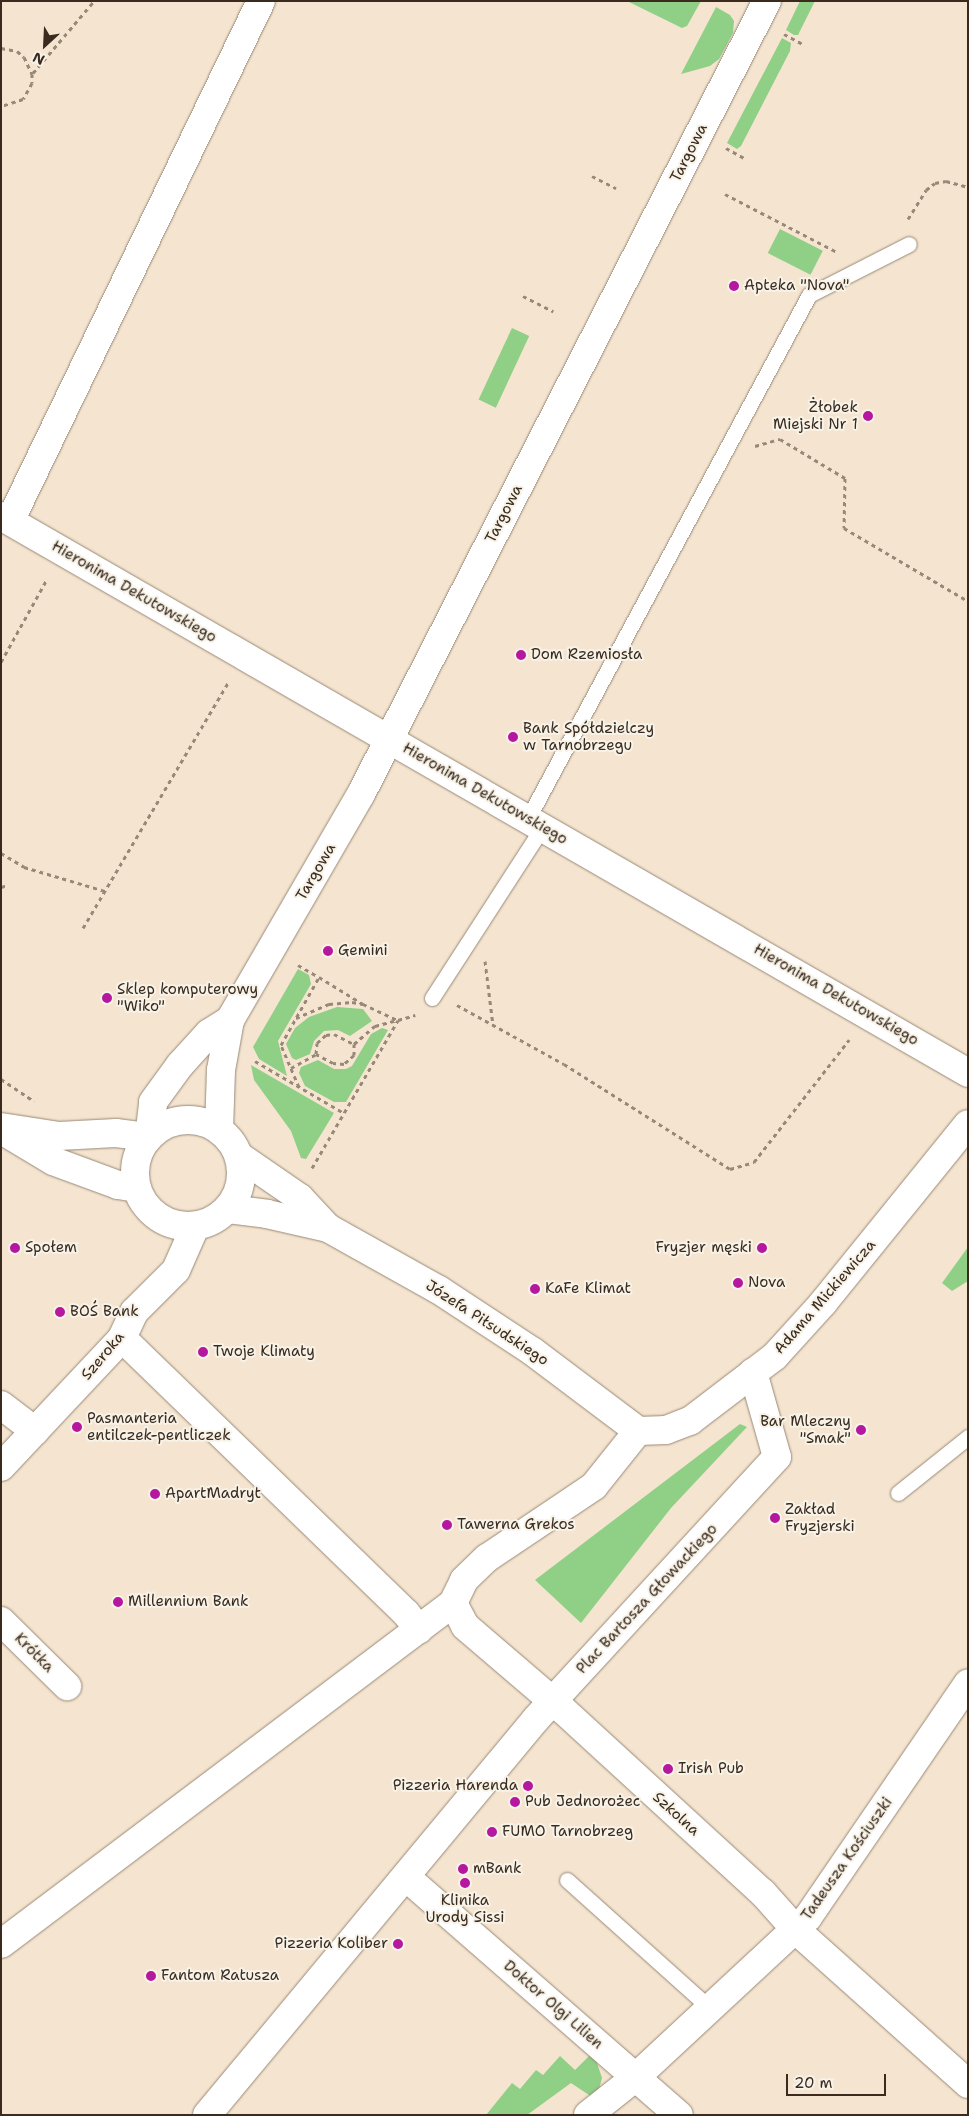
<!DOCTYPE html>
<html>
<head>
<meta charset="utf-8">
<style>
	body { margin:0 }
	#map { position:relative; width:969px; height:2116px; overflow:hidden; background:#f5e5d0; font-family:"Shantell Sans",sans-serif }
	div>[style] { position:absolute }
	.green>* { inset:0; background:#8fcf86; transform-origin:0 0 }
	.path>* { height:3px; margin-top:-1.5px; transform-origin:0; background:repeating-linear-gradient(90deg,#988877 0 4px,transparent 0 8px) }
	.roads { filter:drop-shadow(0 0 1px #988877) drop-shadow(0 0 1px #988877) }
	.lane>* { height:15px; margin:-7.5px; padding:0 7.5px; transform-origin:7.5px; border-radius:7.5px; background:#fff }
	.street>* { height:28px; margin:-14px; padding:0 14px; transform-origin:14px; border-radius:14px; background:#fff }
	.secondary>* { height:28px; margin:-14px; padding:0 14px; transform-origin:14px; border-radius:14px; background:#fff }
	.secondary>.ring { margin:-14px; padding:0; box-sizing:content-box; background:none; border:28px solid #fff; border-radius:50% }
	.dots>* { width:14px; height:14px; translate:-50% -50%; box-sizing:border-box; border:2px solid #f7f3e8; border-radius:50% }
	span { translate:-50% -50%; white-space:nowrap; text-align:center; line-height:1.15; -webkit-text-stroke:4px #f7f3e8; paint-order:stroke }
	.street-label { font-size:15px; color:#3b2a1e }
	.poi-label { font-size:15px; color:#3b2a1e }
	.left { translate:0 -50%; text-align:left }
	.right { translate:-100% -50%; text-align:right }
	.frame { position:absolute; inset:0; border:2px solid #3b2a1e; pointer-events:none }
	.north { position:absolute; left:20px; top:20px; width:50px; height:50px; -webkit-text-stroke:4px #f7f3e8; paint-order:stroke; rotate:205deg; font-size:14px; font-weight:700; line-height:20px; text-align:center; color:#3b2a1e }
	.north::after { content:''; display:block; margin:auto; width:18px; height:22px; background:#3b2a1e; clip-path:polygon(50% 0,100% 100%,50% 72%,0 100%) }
	.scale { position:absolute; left:786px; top:2074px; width:100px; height:22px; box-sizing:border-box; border:2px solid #3b2a1e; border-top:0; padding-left:6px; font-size:15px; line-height:18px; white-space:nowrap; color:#3b2a1e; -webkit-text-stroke:4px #f7f3e8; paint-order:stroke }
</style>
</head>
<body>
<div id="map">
	<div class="green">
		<i style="clip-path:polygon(627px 1px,701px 1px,687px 26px,682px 28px)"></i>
		<i style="clip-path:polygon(800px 1px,815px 1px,798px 35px,794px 35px,786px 30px)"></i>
		<i style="clip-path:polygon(716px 7px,730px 15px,734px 21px,733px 33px,719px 59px,710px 66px,681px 74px)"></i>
		<i style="clip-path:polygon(782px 38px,791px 43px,790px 51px,741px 146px,737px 149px,727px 143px)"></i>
		<i style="left:780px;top:229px;width:48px;height:27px;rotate:27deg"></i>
		<i style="left:512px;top:328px;width:19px;height:79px;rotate:25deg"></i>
		<i style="clip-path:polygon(298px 969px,309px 975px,311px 984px,278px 1041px,287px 1076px,259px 1059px,253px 1047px)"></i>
		<i style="clip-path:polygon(337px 1007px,363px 1009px,372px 1021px,350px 1036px,338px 1030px,324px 1031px,314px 1041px,310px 1054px,296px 1060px,292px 1058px,286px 1044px,295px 1028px,309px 1017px)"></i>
		<i style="clip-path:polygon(382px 1028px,388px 1030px,346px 1102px,334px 1102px,305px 1086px,299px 1073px,301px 1067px,318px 1060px,334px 1069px,346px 1069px,352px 1066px,371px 1034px)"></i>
		<i style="clip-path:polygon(251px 1065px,334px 1113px,306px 1159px,301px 1158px,291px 1131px,254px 1080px)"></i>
		<i style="clip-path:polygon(968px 1247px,968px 1281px,952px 1291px,942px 1283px)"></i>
		<i style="clip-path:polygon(740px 1424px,747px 1427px,671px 1508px,581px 1623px,535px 1580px)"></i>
		<i style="clip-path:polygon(590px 2055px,595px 2057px,602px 2078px,599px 2089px,592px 2097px,571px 2083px,527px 2115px,486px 2115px,512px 2083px,520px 2089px,536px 2070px,543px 2075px,560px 2056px,575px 2070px)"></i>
	</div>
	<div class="path">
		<i style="left:784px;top:34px;width:21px;rotate:28deg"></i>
		<i style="left:1px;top:48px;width:16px;rotate:11deg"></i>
		<i style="left:17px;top:51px;width:9px;rotate:41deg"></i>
		<i style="left:24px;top:57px;width:19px;rotate:65deg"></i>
		<i style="left:32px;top:74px;width:9px;rotate:90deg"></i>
		<i style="left:32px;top:83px;width:18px;rotate:119deg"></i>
		<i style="left:23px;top:99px;width:23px;rotate:162deg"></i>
		<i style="left:33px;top:73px;width:94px;rotate:-49.7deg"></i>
		<i style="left:726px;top:148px;width:21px;rotate:29deg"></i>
		<i style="left:592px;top:176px;width:27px;rotate:27deg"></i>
		<i style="left:725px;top:194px;width:126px;rotate:27.4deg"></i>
		<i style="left:908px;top:219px;width:34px;rotate:-58deg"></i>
		<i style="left:926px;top:190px;width:11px;rotate:-38deg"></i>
		<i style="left:935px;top:183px;width:11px;rotate:-10deg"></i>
		<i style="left:946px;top:181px;width:23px;rotate:15deg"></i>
		<i style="left:523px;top:296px;width:34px;rotate:27deg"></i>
		<i style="left:755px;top:446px;width:26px;rotate:-16deg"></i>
		<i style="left:780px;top:439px;width:76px;rotate:31deg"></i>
		<i style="left:845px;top:478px;width:50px;rotate:91.1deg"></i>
		<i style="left:844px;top:528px;width:144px;rotate:30.5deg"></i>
		<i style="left:1px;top:662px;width:95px;rotate:-61deg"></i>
		<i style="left:1px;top:853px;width:27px;rotate:31deg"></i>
		<i style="left:24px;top:867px;width:84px;rotate:16.5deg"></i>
		<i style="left:1px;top:887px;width:7px;rotate:-16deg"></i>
		<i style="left:83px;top:928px;width:287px;rotate:-59.4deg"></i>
		<i style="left:485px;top:961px;width:64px;rotate:82.9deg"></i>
		<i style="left:298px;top:965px;width:24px;rotate:30deg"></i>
		<i style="left:457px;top:1005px;width:122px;rotate:28.9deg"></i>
		<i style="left:564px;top:1064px;width:196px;rotate:32.3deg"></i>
		<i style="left:730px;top:1169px;width:25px;rotate:-16deg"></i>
		<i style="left:754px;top:1162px;width:155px;rotate:-52.1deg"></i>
		<i style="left:296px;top:1018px;width:36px;rotate:-23deg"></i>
		<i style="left:329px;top:1004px;width:23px;rotate:-5deg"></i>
		<i style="left:352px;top:1002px;width:11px;rotate:10deg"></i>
		<i style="left:363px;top:1004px;width:38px;rotate:25deg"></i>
		<i style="left:354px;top:1044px;width:28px;rotate:-41deg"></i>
		<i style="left:375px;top:1026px;width:23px;rotate:-15deg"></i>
		<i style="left:255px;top:1061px;width:103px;rotate:30.3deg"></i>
		<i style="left:291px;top:1068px;width:29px;rotate:-29deg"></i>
		<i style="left:316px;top:1054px;width:11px;rotate:-85deg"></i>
		<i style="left:317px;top:1043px;width:12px;rotate:-42deg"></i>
		<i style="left:326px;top:1035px;width:8px;rotate:-7deg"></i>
		<i style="left:334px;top:1034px;width:22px;rotate:27deg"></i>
		<i style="left:354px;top:1044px;width:11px;rotate:90deg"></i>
		<i style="left:354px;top:1055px;width:13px;rotate:138deg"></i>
		<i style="left:344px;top:1064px;width:11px;rotate:-175deg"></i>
		<i style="left:333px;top:1063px;width:19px;rotate:-152deg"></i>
		<i style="left:1px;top:1079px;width:40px;rotate:34deg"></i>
		<i style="left:299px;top:1087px;width:46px;rotate:-113.2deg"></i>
		<i style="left:281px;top:1045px;width:78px;rotate:-60.8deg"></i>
		<i style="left:319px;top:977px;width:52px;rotate:31.5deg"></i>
		<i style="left:312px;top:1168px;width:171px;rotate:-59.8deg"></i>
		<i style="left:398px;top:1020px;width:18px;rotate:-16deg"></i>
	</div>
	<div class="roads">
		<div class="lane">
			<i style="left:527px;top:820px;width:596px;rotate:-61.76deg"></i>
			<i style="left:809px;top:295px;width:112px;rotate:-27deg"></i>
			<i style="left:432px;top:998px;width:202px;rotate:-57.1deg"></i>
			<i style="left:898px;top:1493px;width:90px;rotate:-38.7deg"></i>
			<i style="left:567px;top:1880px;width:193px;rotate:41.9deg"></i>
		</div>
		<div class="street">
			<i style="left:1px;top:516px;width:1116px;rotate:29.94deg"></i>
			<i style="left:10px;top:521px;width:577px;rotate:-64.23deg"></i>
			<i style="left:219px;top:1130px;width:60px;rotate:-88.1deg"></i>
			<i style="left:221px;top:1070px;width:51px;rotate:-79.8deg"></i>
			<i style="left:230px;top:1020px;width:261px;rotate:-59.9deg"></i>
			<i style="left:361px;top:794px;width:891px;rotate:-62.89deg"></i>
			<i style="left:149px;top:1137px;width:35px;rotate:-83deg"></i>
			<i style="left:153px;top:1102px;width:46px;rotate:-53.9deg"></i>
			<i style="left:180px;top:1065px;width:43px;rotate:-47.8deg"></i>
			<i style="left:209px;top:1033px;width:25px;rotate:-32deg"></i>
			<i style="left:122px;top:1338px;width:395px;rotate:44.1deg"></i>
			<i style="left:406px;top:1613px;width:21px;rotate:53deg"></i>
			<i style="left:1px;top:1405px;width:43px;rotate:37.4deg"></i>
			<i style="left:1px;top:1467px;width:177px;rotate:-46.8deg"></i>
			<i style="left:122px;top:1338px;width:29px;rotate:-65deg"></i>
			<i style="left:134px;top:1312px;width:59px;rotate:-45deg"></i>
			<i style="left:176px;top:1270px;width:47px;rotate:-66.2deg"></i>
			<i style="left:453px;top:1603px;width:26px;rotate:62deg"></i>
			<i style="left:465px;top:1626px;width:129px;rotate:40.6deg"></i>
			<i style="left:563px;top:1710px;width:271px;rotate:42.5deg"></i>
			<i style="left:763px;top:1893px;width:50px;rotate:48.3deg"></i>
			<i style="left:796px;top:1930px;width:231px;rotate:41.8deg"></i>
			<i style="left:1px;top:1621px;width:93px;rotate:44.6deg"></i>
			<i style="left:406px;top:1877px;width:362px;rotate:41.1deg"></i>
			<i style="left:1px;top:1944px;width:566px;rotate:-37.03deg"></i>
			<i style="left:453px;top:1603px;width:25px;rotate:-64deg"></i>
			<i style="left:464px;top:1580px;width:32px;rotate:-44deg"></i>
			<i style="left:487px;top:1558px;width:129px;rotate:-33.9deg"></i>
			<i style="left:594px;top:1486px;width:70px;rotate:-51.3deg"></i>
			<i style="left:207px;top:2115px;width:515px;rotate:-50.28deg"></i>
			<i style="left:536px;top:1719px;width:356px;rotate:-47.4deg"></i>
			<i style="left:777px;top:1457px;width:88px;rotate:-105.8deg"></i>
			<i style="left:588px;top:2115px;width:61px;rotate:-38.4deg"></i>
			<i style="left:636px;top:2077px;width:235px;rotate:-42.9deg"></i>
			<i style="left:808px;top:1917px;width:283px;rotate:-55.6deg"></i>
		</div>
		<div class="secondary">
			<i class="ring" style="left:135px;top:1120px;width:78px;height:78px"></i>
			<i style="left:1px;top:1127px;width:59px;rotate:8.8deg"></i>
			<i style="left:59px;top:1136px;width:57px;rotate:-3deg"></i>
			<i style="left:116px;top:1133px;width:33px;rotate:7deg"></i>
			<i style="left:8px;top:1134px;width:52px;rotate:31deg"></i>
			<i style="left:53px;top:1161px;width:69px;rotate:20.3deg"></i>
			<i style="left:118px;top:1185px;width:19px;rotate:9deg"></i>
			<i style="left:239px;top:1156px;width:74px;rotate:34.5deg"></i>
			<i style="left:300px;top:1198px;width:41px;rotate:47deg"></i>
			<i style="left:228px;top:1209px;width:39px;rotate:7deg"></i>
			<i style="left:267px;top:1214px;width:63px;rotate:12.9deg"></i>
			<i style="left:328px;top:1228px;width:127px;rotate:29.2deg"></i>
			<i style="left:439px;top:1290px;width:111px;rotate:33.3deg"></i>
			<i style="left:532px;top:1351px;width:133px;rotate:37deg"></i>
			<i style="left:638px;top:1431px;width:28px;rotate:-2deg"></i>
			<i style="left:666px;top:1430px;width:26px;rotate:-21deg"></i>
			<i style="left:690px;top:1421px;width:107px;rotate:-37.4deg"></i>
			<i style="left:775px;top:1356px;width:72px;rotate:-47.8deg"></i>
			<i style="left:823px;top:1303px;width:230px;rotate:-51deg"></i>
		</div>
	</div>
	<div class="dots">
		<i style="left:734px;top:286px;background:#b5179e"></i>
		<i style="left:868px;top:416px;background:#b5179e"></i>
		<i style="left:521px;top:655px;background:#b5179e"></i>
		<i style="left:513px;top:737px;background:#b5179e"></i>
		<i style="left:328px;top:951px;background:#b5179e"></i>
		<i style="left:107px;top:998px;background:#b5179e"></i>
		<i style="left:15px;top:1248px;background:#b5179e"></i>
		<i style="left:762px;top:1248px;background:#b5179e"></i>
		<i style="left:738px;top:1283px;background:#b5179e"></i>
		<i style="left:535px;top:1289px;background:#b5179e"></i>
		<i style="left:60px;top:1312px;background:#b5179e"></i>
		<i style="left:203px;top:1352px;background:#b5179e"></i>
		<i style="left:77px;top:1427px;background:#b5179e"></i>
		<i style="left:861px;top:1430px;background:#b5179e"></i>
		<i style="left:155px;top:1494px;background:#b5179e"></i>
		<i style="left:775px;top:1518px;background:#b5179e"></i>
		<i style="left:447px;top:1525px;background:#b5179e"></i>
		<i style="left:118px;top:1602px;background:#b5179e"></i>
		<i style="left:668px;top:1769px;background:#b5179e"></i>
		<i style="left:528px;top:1786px;background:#b5179e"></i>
		<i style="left:515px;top:1802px;background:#b5179e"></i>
		<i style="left:492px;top:1832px;background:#b5179e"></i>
		<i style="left:463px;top:1869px;background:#b5179e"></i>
		<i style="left:465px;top:1883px;background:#b5179e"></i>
		<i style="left:398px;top:1944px;background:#b5179e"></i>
		<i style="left:151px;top:1976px;background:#b5179e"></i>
	</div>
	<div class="street-label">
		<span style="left:689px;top:153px;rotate:-63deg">Targowa</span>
		<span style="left:504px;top:514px;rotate:-63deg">Targowa</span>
		<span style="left:134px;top:592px;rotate:30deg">Hieronima Dekutowskiego</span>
		<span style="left:485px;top:794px;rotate:30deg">Hieronima Dekutowskiego</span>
		<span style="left:316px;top:872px;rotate:-60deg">Targowa</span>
		<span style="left:836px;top:995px;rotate:30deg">Hieronima Dekutowskiego</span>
		<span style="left:825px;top:1297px;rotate:-49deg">Adama Mickiewicza</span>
		<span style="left:487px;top:1323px;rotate:33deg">Józefa Piłsudskiego</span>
		<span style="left:103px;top:1356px;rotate:-50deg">Szeroka</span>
		<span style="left:647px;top:1599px;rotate:-47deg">Plac Bartosza Głowackiego</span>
		<span style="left:34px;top:1653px;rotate:45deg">Krótka</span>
		<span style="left:676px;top:1814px;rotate:42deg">Szkolna</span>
		<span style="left:847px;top:1859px;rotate:-55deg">Tadeusza Kościuszki</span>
		<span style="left:553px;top:2005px;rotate:41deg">Doktor Olgi Lilien</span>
	</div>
	<div class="poi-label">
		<span class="left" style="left:744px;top:286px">Apteka "Nova"</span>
		<span class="right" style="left:858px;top:416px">Żłobek<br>Miejski Nr 1</span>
		<span class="left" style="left:531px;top:655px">Dom Rzemiosła</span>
		<span class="left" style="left:523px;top:737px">Bank Spółdzielczy<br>w Tarnobrzegu</span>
		<span class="left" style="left:338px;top:951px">Gemini</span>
		<span class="left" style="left:117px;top:998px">Sklep komputerowy<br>"Wiko"</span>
		<span class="left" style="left:25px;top:1248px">Społem</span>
		<span class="right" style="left:752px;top:1248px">Fryzjer męski</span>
		<span class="left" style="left:748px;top:1283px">Nova</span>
		<span class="left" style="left:545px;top:1289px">KaFe Klimat</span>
		<span class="left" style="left:70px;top:1312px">BOŚ Bank</span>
		<span class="left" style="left:213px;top:1352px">Twoje Klimaty</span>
		<span class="left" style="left:87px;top:1427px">Pasmanteria<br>entilczek-pentliczek</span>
		<span class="right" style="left:851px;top:1430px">Bar Mleczny<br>"Smak"</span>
		<span class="left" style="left:165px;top:1494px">ApartMadryt</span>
		<span class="left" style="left:785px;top:1518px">Zakład<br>Fryzjerski</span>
		<span class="left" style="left:457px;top:1525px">Tawerna Grekos</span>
		<span class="left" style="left:128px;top:1602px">Millennium Bank</span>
		<span class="left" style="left:678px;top:1769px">Irish Pub</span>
		<span class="right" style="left:518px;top:1786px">Pizzeria Harenda</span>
		<span class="left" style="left:525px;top:1802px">Pub Jednorożec</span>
		<span class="left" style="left:502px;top:1832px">FUMO Tarnobrzeg</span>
		<span class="left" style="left:473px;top:1869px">mBank</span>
		<span style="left:465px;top:1909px">Klinika<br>Urody Sissi</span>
		<span class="right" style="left:388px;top:1944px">Pizzeria Koliber</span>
		<span class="left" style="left:161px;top:1976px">Fantom Ratusza</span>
	</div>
	<div class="frame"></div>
	<div class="north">N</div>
	<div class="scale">20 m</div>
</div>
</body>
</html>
